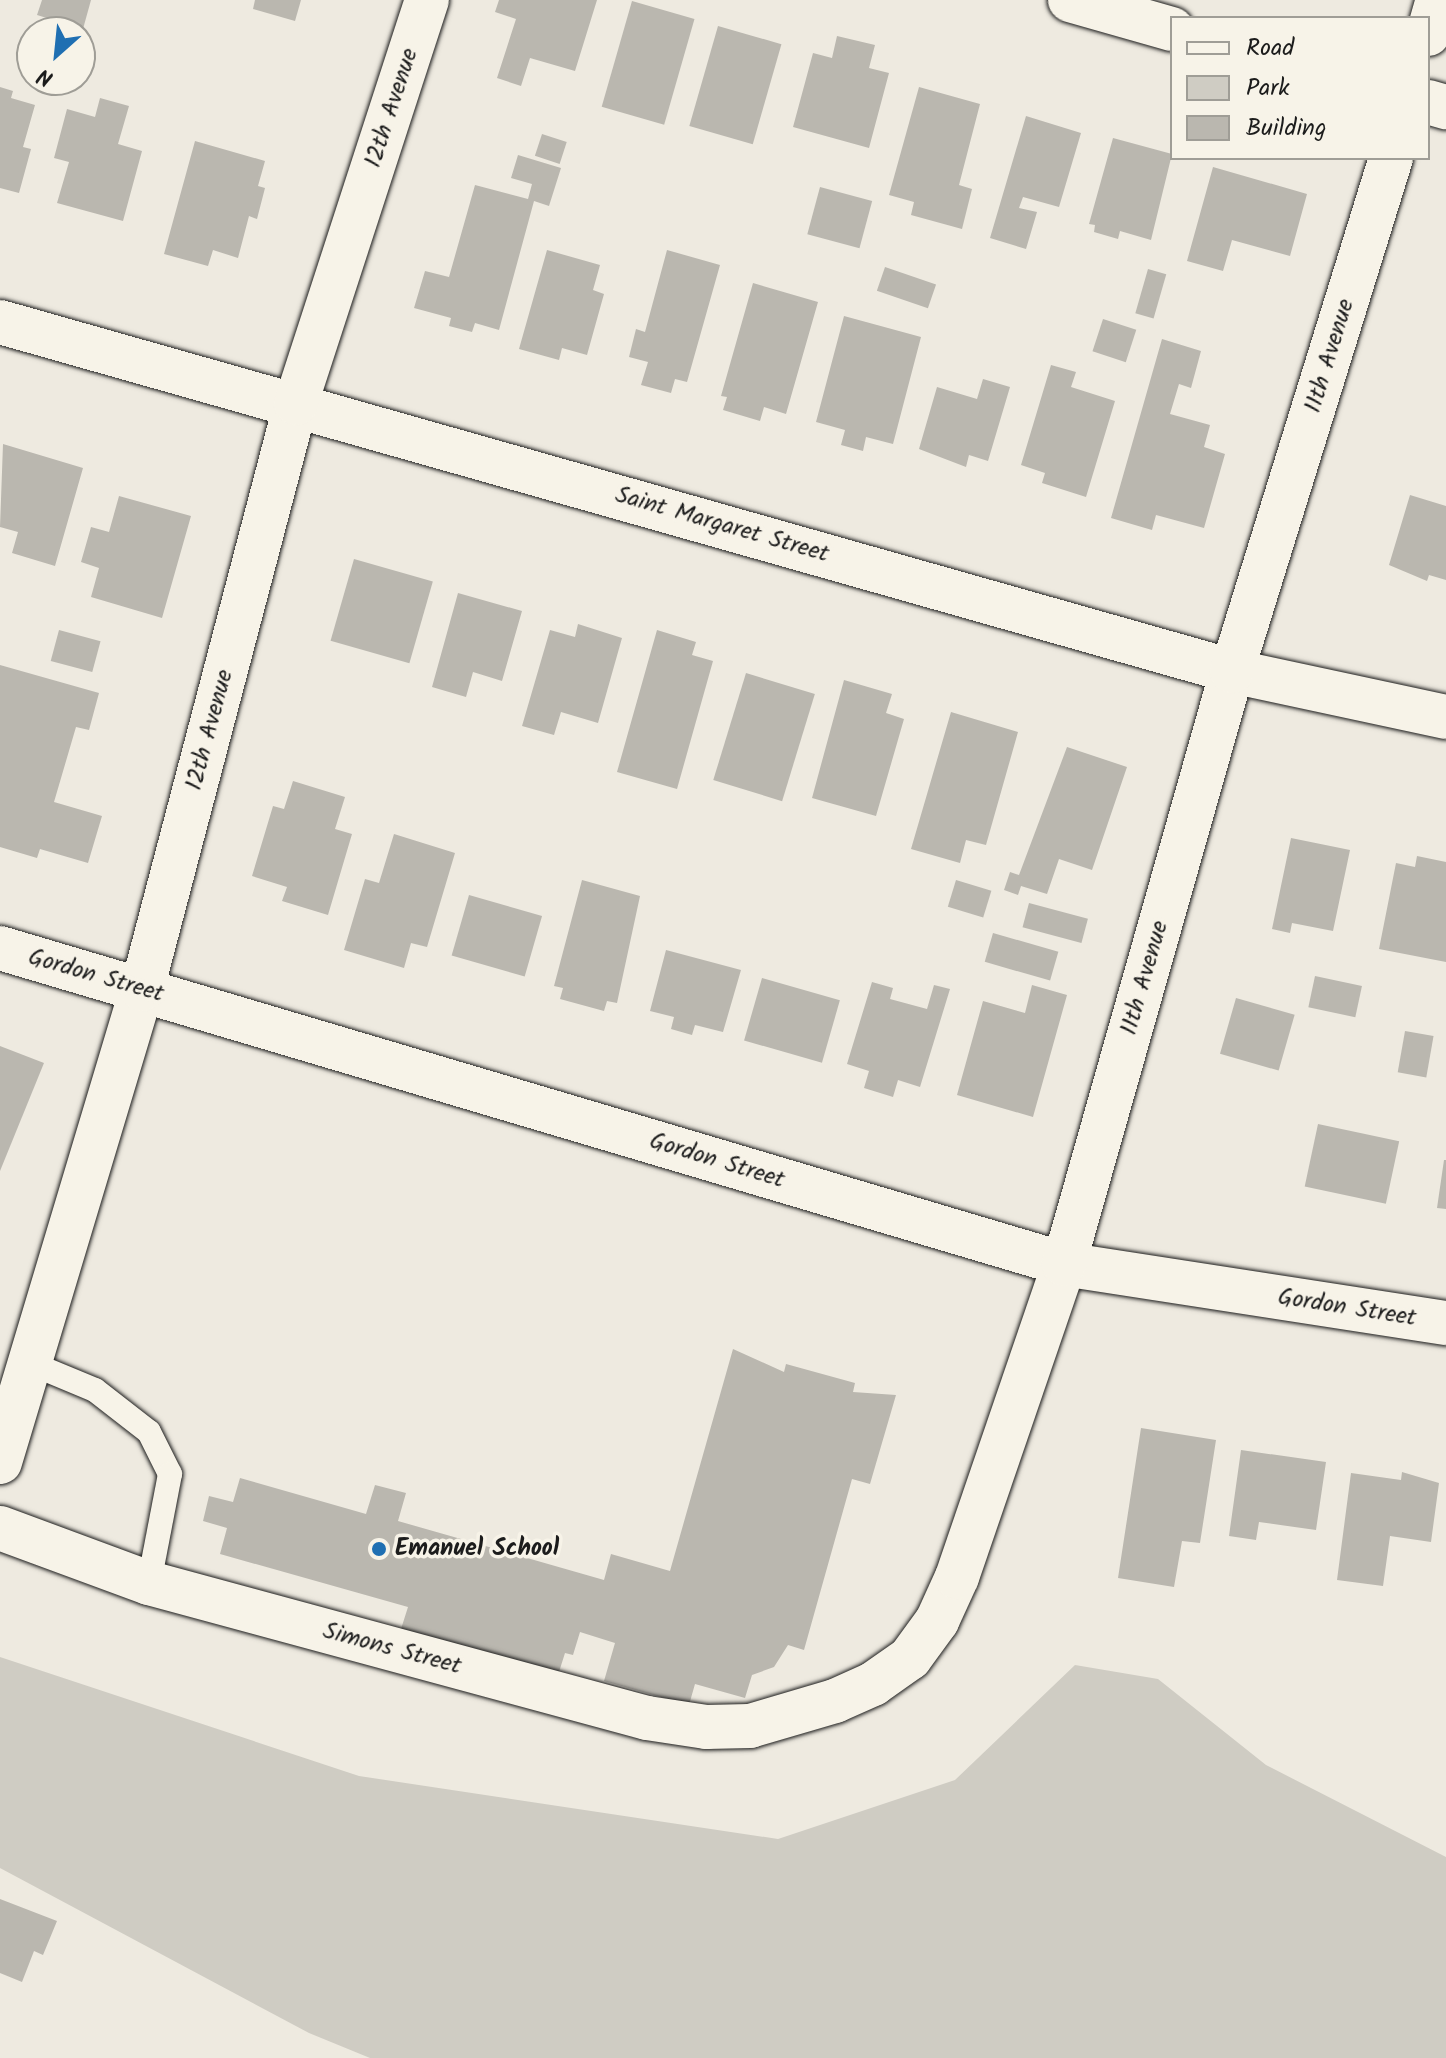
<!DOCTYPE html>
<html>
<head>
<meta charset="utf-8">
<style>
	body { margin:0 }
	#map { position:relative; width:1446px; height:2058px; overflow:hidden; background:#eeeae0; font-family:Kalam,sans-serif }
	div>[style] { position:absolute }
	.green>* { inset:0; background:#cfccc3 }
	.building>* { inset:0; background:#bab7af; transform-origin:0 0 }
	.roads { filter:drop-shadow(0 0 2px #1c1c1c) drop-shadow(0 0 2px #1c1c1c) }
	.lane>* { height:24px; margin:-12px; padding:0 12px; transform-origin:12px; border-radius:12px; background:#f7f3e8 }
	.street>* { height:44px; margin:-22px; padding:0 22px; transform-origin:22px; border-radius:22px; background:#f7f3e8 }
	.dots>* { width:22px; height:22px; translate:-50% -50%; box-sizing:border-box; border:4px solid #f7f3e8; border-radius:50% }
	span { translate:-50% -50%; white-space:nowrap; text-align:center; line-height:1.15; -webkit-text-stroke:7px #f7f3e8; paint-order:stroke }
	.street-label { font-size:24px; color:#1c1c1c }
	.poi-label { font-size:24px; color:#1c1c1c; font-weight:700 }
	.left { translate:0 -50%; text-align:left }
	.legend { position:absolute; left:1170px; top:16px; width:260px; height:144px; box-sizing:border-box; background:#f7f3e8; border:2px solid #9f9d96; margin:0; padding:10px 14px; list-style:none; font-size:24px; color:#1c1c1c }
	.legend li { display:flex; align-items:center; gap:16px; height:40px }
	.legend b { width:40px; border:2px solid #9f9d96 }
	.north { position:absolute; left:16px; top:16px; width:80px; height:80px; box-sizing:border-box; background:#f7f3e8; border:2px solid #9f9d96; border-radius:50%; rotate:207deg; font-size:22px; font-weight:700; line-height:32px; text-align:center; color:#1c1c1c }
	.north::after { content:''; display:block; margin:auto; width:28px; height:36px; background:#1f6fb2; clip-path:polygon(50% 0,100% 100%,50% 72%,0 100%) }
</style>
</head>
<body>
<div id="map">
	<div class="green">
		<i style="clip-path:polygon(0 1657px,359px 1776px,778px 1839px,955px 1780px,1075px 1665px,1158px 1679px,1266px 1765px,1446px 1857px,1446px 2058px,370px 2058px,309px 2033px,0 1868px)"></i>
	</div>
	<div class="building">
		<i style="clip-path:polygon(42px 0,91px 0,83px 29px,37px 15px)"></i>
		<i style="clip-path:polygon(255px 0,301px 0,295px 21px,253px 9px)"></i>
		<i style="clip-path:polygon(499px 0,597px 0,575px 71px,530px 58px,521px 86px,497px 78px,516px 19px,495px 12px)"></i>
		<i style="left:632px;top:1px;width:65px;height:110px;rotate:16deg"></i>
		<i style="clip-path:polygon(40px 20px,85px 32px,81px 48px,80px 32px,37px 32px)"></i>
		<i style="left:718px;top:26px;width:66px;height:104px;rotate:16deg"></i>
		<i style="clip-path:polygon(837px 36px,875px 45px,869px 68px,889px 73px,869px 148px,793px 127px,813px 53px,832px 58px)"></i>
		<i style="clip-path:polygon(0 87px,13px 91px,11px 98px,35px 105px,23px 147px,31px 149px,19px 193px,0 188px)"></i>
		<i style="clip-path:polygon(919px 87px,980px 104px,959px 185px,972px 189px,962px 229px,911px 215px,914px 202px,889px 195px)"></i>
		<i style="clip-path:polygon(100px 98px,129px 106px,118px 144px,142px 151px,123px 221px,57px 203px,69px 162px,54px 158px,67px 109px,95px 117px)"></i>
		<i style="clip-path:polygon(1026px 116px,1081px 133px,1059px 207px,1023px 197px,1019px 208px,1037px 212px,1026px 249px,990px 238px)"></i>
		<i style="left:542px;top:134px;width:26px;height:23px;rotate:18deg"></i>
		<i style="clip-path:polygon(1113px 138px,1172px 154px,1151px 240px,1120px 231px,1118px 239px,1094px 232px,1095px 225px,1089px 224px)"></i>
		<i style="clip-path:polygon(195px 141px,265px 161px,258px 186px,265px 188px,257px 219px,249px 216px,238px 258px,213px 250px,208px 266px,164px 254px)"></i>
		<i style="clip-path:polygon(518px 155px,561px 168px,549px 206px,534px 201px,499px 330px,475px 323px,472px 332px,449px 326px,451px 318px,414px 308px,425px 271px,449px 277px,475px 185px,528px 199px,532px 184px,511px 178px)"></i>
		<i style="clip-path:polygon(1213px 167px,1307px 194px,1290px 256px,1232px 240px,1223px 271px,1187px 261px)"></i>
		<i style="left:820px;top:187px;width:54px;height:49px;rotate:15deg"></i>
		<i style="clip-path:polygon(547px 250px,600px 265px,593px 290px,604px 294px,587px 355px,562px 348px,559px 360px,519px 349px)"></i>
		<i style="clip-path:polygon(667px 250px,720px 265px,687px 382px,675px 379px,671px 393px,641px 385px,648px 362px,629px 357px,636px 329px,645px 332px)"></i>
		<i style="left:885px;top:267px;width:54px;height:25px;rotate:19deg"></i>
		<i style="left:1148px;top:269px;width:19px;height:46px;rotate:16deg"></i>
		<i style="clip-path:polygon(753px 283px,818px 302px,786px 414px,764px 407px,760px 421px,723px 410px,727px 397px,721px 396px)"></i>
		<i style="clip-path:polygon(844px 316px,921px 337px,893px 444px,866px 437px,863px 451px,841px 445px,845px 430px,816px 422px)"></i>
		<i style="left:1103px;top:319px;width:35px;height:34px;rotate:18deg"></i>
		<i style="clip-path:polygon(1162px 339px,1201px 351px,1191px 388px,1179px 384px,1170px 414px,1210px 425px,1204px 447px,1225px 454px,1204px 528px,1156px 515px,1152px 530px,1111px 518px)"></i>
		<i style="clip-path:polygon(1051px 365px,1076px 372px,1071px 387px,1115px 401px,1086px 497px,1042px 483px,1045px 473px,1021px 465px)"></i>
		<i style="clip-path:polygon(983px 379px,1010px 387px,988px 461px,969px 455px,966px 467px,919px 449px,937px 387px,977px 399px)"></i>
		<i style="clip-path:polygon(3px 444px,83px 468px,55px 566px,12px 553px,18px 532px,0 527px)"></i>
		<i style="clip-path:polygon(1410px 495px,1446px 506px,1446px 580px,1429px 575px,1427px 581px,1389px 565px)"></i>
		<i style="clip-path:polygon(119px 496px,191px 516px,162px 618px,91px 597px,99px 568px,81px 562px,91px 527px,109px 532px)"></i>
		<i style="left:354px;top:559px;width:82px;height:85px;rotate:16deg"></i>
		<i style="clip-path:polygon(458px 593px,522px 611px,502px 681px,473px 672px,466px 697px,432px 687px)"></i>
		<i style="clip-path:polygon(578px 624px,622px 638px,598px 723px,561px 712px,554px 735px,522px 726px,550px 630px,575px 637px)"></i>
		<i style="left:59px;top:630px;width:43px;height:32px;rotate:15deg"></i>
		<i style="clip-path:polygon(657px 630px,696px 642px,692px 655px,713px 661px,677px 789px,617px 772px)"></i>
		<i style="clip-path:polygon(0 665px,99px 693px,89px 730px,76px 727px,54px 802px,102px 816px,88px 863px,40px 849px,37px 858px,0 847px)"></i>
		<i style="left:746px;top:673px;width:72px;height:112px;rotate:17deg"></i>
		<i style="clip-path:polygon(844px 680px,892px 694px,886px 713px,904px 719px,876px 816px,812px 798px)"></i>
		<i style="clip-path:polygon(951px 712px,1018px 732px,986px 845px,966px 840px,960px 863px,911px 849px)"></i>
		<i style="clip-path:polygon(1067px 747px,1127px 767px,1092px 870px,1059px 859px,1047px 894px,1021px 886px,1018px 895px,1004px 890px,1010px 872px,1019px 875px)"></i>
		<i style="clip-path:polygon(293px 781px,345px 797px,335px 829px,352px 834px,328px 915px,282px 901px,287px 887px,252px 876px,273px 806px,284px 809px)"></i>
		<i style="clip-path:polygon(394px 834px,455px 853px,427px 947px,411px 943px,404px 968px,344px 950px,365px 879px,379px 883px)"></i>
		<i style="clip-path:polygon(1291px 838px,1350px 850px,1333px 931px,1292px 923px,1290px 933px,1272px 929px)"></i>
		<i style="clip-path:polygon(1417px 856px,1446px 862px,1446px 962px,1379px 949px,1396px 863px,1415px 867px)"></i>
		<i style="clip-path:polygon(582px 880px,640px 896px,617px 1003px,607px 1001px,604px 1011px,560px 999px,563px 988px,554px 986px)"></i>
		<i style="left:956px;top:880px;width:37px;height:28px;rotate:17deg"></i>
		<i style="left:469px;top:895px;width:76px;height:63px;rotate:16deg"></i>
		<i style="left:1029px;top:903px;width:61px;height:25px;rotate:15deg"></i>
		<i style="left:993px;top:933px;width:68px;height:30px;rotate:16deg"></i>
		<i style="clip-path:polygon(666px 950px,741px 970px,723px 1032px,695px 1025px,692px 1035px,671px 1029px,674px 1017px,650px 1011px)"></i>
		<i style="left:1315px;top:976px;width:48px;height:32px;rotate:12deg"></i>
		<i style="left:762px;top:978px;width:81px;height:65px;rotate:16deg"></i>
		<i style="clip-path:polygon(872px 982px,893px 988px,890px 999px,927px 1009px,934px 985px,950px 989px,920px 1087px,898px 1080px,893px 1097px,864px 1088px,869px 1071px,847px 1064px)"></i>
		<i style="clip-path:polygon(1032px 985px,1067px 995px,1033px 1117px,957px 1095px,983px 1001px,1025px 1013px)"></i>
		<i style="left:1236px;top:998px;width:61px;height:58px;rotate:16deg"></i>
		<i style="left:1405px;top:1031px;width:29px;height:42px;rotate:10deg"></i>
		<i style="clip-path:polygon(0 1046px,44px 1063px,0 1171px)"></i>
		<i style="left:1318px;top:1124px;width:83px;height:64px;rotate:12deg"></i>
		<i style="clip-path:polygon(1444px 1160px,1446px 1160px,1446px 1209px,1437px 1208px)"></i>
		<i style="clip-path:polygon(733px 1349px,784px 1372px,786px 1364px,855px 1383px,853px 1392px,896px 1395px,870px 1484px,852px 1479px,804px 1650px,788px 1645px,774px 1667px,752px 1675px,745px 1698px,695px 1684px,689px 1705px,604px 1681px,615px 1643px,580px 1632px,573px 1655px,565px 1653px,559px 1672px,401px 1629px,408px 1607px,220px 1554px,227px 1528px,203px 1521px,209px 1496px,233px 1502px,240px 1478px,366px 1514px,375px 1485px,406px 1493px,398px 1521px,604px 1580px,611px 1554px,670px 1571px)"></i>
		<i style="clip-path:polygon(1141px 1428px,1216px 1440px,1200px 1543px,1182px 1541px,1174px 1587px,1118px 1578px)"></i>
		<i style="clip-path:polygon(1241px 1450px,1326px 1462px,1316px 1530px,1259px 1522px,1256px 1540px,1229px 1536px)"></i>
		<i style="clip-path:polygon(1402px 1472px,1439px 1483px,1431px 1542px,1390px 1536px,1383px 1586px,1337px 1580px,1351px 1473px,1401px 1480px)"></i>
		<i style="clip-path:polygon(0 1899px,57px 1921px,43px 1955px,34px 1951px,22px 1982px,0 1973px)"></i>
	</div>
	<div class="roads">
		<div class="lane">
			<i style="left:30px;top:1363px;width:70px;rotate:22.6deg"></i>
			<i style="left:95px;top:1390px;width:68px;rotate:37.9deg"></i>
			<i style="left:149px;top:1432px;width:47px;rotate:63.4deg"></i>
			<i style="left:170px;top:1474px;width:111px;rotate:100.9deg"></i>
		</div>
		<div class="street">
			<i style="left:1070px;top:0;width:106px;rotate:15.9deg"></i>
			<i style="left:1428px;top:34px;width:35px;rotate:-74deg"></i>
			<i style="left:1428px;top:102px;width:19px;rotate:16deg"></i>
			<i style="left:0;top:322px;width:1280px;rotate:15.82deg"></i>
			<i style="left:1232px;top:671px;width:219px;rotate:12.1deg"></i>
			<i style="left:0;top:948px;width:1110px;rotate:16.54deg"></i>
			<i style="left:1064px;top:1264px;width:387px;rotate:8.8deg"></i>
			<i style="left:0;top:1462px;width:494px;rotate:-73.3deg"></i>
			<i style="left:142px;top:989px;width:606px;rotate:-75.28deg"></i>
			<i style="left:296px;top:403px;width:424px;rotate:-72deg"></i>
			<i style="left:0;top:1528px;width:159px;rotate:20.3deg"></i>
			<i style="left:149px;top:1583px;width:516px;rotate:15.17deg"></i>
			<i style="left:647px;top:1718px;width:60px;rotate:8.7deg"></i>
			<i style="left:706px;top:1727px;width:44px;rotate:-1.3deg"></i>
			<i style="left:750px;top:1726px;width:89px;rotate:-16.4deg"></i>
			<i style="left:835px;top:1701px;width:42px;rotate:-24.1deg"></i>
			<i style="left:873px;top:1684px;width:45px;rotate:-35.1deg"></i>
			<i style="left:910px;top:1658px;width:46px;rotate:-53.9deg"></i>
			<i style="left:937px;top:1621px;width:48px;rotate:-65.6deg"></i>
			<i style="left:957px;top:1577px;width:331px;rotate:-71.1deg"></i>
			<i style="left:1064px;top:1264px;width:616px;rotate:-74.18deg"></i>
			<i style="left:1232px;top:671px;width:537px;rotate:-72.78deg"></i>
		</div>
	</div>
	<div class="dots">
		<i style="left:379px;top:1549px;background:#1f6fb2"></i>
	</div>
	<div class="street-label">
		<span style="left:392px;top:108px;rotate:-72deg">12th Avenue</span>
		<span style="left:1330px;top:356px;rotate:-73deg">11th Avenue</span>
		<span style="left:722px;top:525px;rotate:16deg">Saint Margaret Street</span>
		<span style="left:210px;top:730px;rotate:-75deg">12th Avenue</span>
		<span style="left:96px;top:976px;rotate:16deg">Gordon Street</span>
		<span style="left:1145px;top:978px;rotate:-74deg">11th Avenue</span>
		<span style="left:717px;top:1161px;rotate:17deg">Gordon Street</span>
		<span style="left:1347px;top:1308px;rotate:9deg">Gordon Street</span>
		<span style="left:392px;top:1649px;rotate:15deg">Simons Street</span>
	</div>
	<div class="poi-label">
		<span class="left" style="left:395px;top:1549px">Emanuel School</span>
	</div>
	<ul class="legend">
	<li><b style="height:10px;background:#f7f3e8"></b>Road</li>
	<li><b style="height:22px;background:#cfccc3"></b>Park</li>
	<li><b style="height:22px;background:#bab7af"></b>Building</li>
	</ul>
	<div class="north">N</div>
</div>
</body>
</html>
